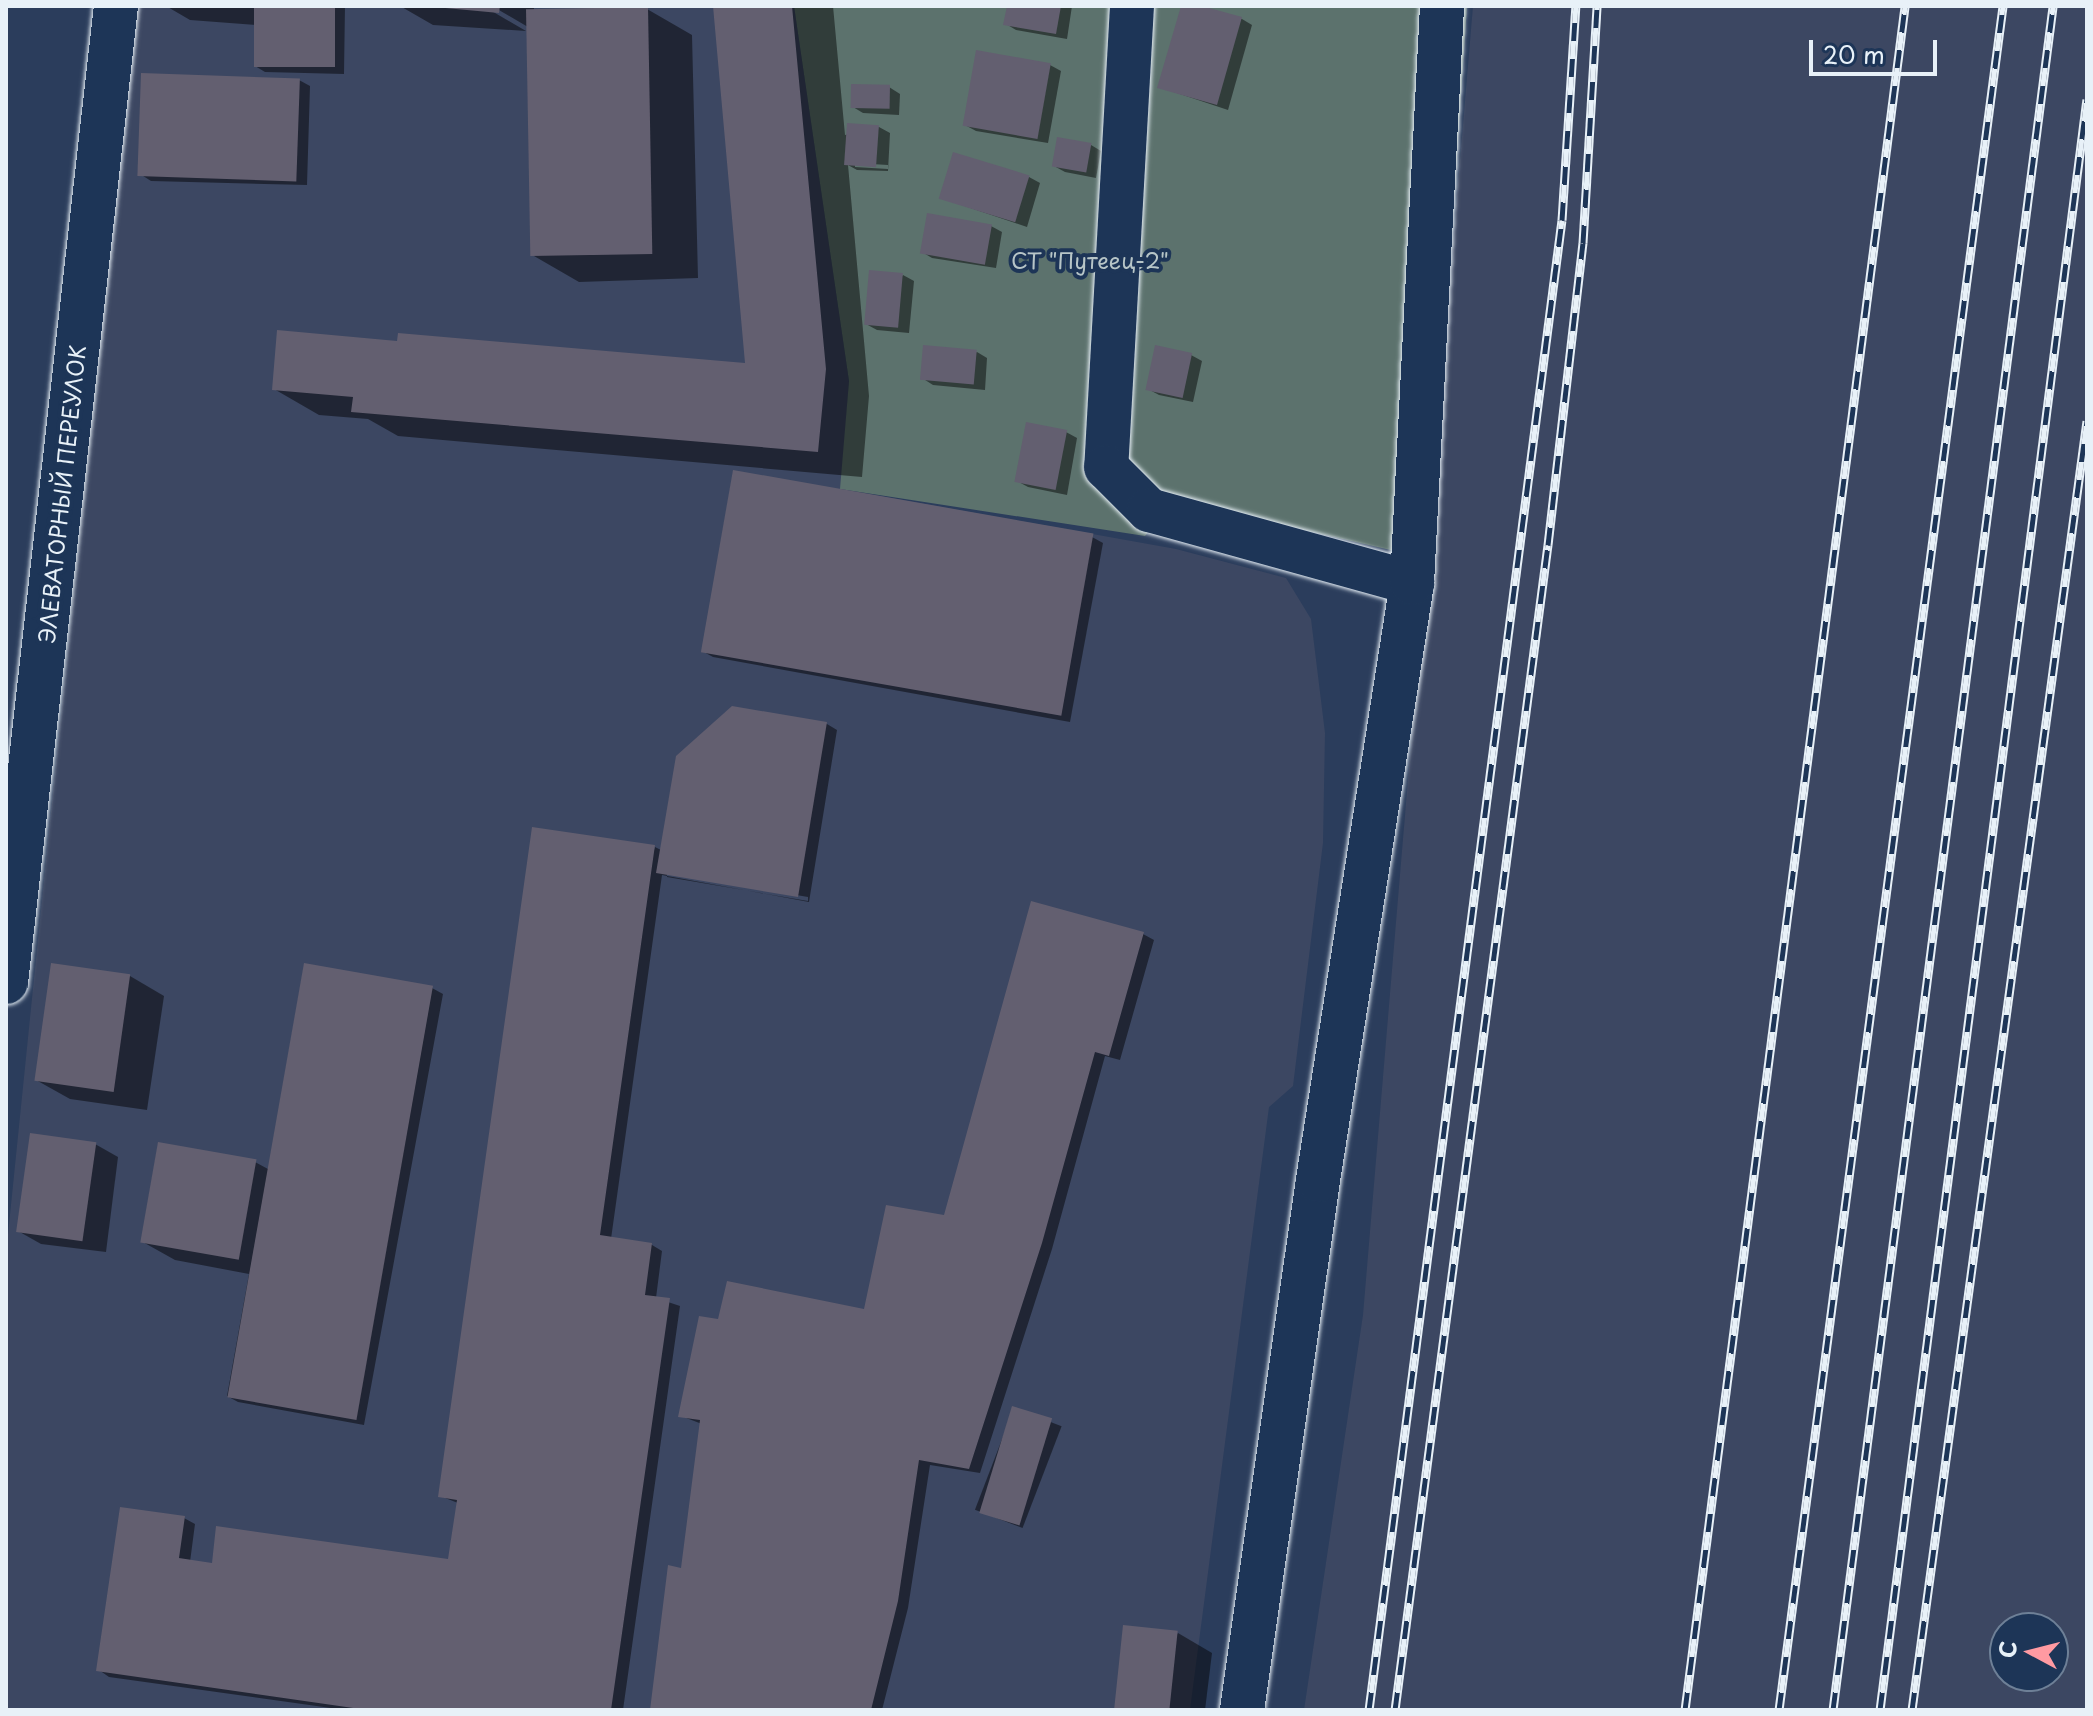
<!DOCTYPE html>
<html>
<head>
<meta charset="utf-8">
<style>
	body { margin:0 }
	#map { position:relative; width:2093px; height:1716px; overflow:hidden; background:#2b3d5c; font-family:"Playpen Sans",sans-serif }
	div>[style] { position:absolute }
	.built>* { inset:0; background:#3c4762 }
	.green>* { inset:0; background:#5c726d }
	.shadow>* { inset:0; background:#0007; transform-origin:0 0 }
	.building>* { inset:0; background:#635f70; transform-origin:0 0 }
	.roads { filter:drop-shadow(0 0 2px #e8f1f8) drop-shadow(0 0 2px #e8f1f8) }
	.minor>* { height:44px; margin:-22px; padding:0 22px; transform-origin:22px; border-radius:22px; background:#1d3557 }
	.rail>* { height:9px; margin-top:-4.5px; transform-origin:0; background:repeating-linear-gradient(90deg,#1d3557 0 18px,#e8f1f8 0 36px); box-sizing:border-box; border-block:2px solid #e8f1f8 }
	span { translate:-50% -50%; white-space:nowrap; text-align:center; line-height:1.15; -webkit-text-stroke:8px #1d3557; paint-order:stroke }
	.park-label { font-size:22px; color:#b7c5c7 }
	.street-label { font-size:22px; color:#e8f1f8 }
	.frame { position:absolute; inset:0; border:8px solid #e8f1f8; pointer-events:none }
	.north { position:absolute; left:1989px; top:1612px; width:80px; height:80px; box-sizing:border-box; background:#1d3557; border:2px solid #6e8097; border-radius:50%; rotate:277deg; font-size:22px; font-weight:700; line-height:32px; text-align:center; color:#e8f1f8 }
	.north::after { content:''; display:block; margin:auto; width:28px; height:36px; background:#ff9aa2; clip-path:polygon(50% 0,100% 100%,50% 72%,0 100%) }
	.scale { position:absolute; left:1809px; top:40px; width:128px; height:36px; box-sizing:border-box; border:4px solid #e8f1f8; border-top:0; padding-left:10px; font-size:24px; line-height:28px; white-space:nowrap; color:#e8f1f8; -webkit-text-stroke:6px #1d3557; paint-order:stroke }
</style>
</head>
<body>
<div id="map">
	<div class="built">
		<i style="clip-path:polygon(133px 6px,794px 6px,849px 381px,841px 489px,1176px 549px,1286px 578px,1311px 619px,1325px 733px,1323px 843px,1293px 1086px,1269px 1107px,1190px 1710px,6px 1710px,6px 1254px)"></i>
		<i style="clip-path:polygon(evenodd,1473px 6px,2087px 6px,2087px 1710px,1304px 1710px,1363px 1315px,1473px 6px,2005px 1628px,2053px 1628px,2053px 1676px,2005px 1676px,2005px 1628px)"></i>
	</div>
	<div class="green">
		<i style="clip-path:polygon(794px 6px,1467px 6px,1430px 559px,1175px 501px,1145px 536px,840px 489px,849px 381px)"></i>
	</div>
	<div class="shadow">
		<i style="clip-path:polygon(166px 6px,345px 6px,344px 74px,265px 72px,255px 66px,256px 25px,190px 20px)"></i>
		<i style="clip-path:polygon(400px 6px,534px 6px,534px 12px,647px 9px,692px 35px,698px 278px,579px 282px,534px 256px,528px 27px,492px 6px,490px 10px,526px 31px,433px 25px)"></i>
		<i style="clip-path:polygon(evenodd,715px 6px,833px 6px,845px 135px,879px 127px,890px 133px,888px 171px,857px 170px,848px 165px,869px 396px,862px 477px,398px 436px,368px 419px,319px 415px,274px 389px,398px 343px,748px 365px,715px 6px,855px 163px,888px 165px,888px 169px,855px 167px,855px 163px)"></i>
		<i style="clip-path:polygon(1009px 6px,1072px 6px,1067px 39px,1016px 30px,1006px 24px)"></i>
		<i style="clip-path:polygon(1183px 6px,1242px 19px,1252px 25px,1228px 110px,1159px 87px)"></i>
		<i style="clip-path:polygon(1050px 65px,1061px 71px,1048px 143px,976px 131px,965px 125px)"></i>
		<i style="clip-path:polygon(299px 80px,310px 86px,307px 185px,151px 181px,140px 174px)"></i>
		<i style="clip-path:polygon(889px 87px,900px 94px,899px 115px,863px 113px,853px 107px)"></i>
		<i style="clip-path:polygon(1059px 139px,1091px 145px,1101px 151px,1096px 178px,1065px 172px,1054px 166px)"></i>
		<i style="clip-path:polygon(1029px 177px,1040px 183px,1027px 227px,941px 198px)"></i>
		<i style="clip-path:polygon(991px 226px,1002px 232px,996px 268px,932px 258px,922px 252px)"></i>
		<i style="clip-path:polygon(903px 275px,914px 281px,909px 333px,877px 330px,866px 324px)"></i>
		<i style="clip-path:polygon(977px 352px,987px 358px,985px 390px,933px 385px,922px 378px)"></i>
		<i style="clip-path:polygon(1191px 355px,1202px 361px,1193px 402px,1159px 395px,1148px 389px)"></i>
		<i style="clip-path:polygon(1066px 432px,1077px 438px,1067px 495px,1028px 487px,1017px 481px)"></i>
		<i style="clip-path:polygon(1092px 537px,1103px 543px,1070px 722px,713px 657px,702px 651px)"></i>
		<i style="clip-path:polygon(evenodd,733px 708px,827px 724px,837px 730px,809px 902px,662px 875px,611px 1239px,652px 1245px,662px 1251px,656px 1298px,680px 1306px,623px 1710px,345px 1710px,109px 1677px,99px 1670px,184px 1518px,195px 1524px,190px 1562px,213px 1565px,450px 1562px,458px 1503px,440px 1496px,655px 847px,661px 850px,733px 708px,667px 873px,808px 897px,808px 901px,667px 877px,667px 873px)"></i>
		<i style="clip-path:polygon(1143px 934px,1154px 940px,1120px 1060px,1105px 1056px,1052px 1249px,980px 1473px,930px 1465px,908px 1608px,882px 1710px,652px 1710px,682px 1571px,702px 1424px,681px 1416px,719px 1322px,866px 1312px,945px 1218px)"></i>
		<i style="clip-path:polygon(52px 965px,130px 976px,164px 996px,147px 1110px,70px 1099px,36px 1080px)"></i>
		<i style="clip-path:polygon(432px 988px,443px 994px,364px 1425px,238px 1402px,227px 1396px,249px 1274px,175px 1260px,141px 1241px,255px 1162px,268px 1169px)"></i>
		<i style="clip-path:polygon(95px 1144px,118px 1157px,106px 1252px,41px 1244px,18px 1231px)"></i>
		<i style="left:1014px;top:1408px;width:51px;height:109px;rotate:21deg"></i>
		<i style="clip-path:polygon(1178px 1633px,1212px 1653px,1205px 1710px,1116px 1710px)"></i>
	</div>
	<div class="building">
		<i style="left:254px;top:6px;width:81px;height:61px"></i>
		<i style="clip-path:polygon(424px 6px,500px 6px,499px 13px)"></i>
		<i style="clip-path:polygon(713px 6px,792px 6px,826px 369px,818px 452px,351px 412px,353px 397px,272px 390px,277px 330px,397px 341px,398px 333px,745px 363px)"></i>
		<i style="clip-path:polygon(1007px 6px,1061px 6px,1056px 34px,1003px 25px)"></i>
		<i style="clip-path:polygon(1181px 6px,1202px 6px,1242px 17px,1217px 105px,1157px 88px)"></i>
		<i style="left:648px;top:7px;width:247px;height:122px;rotate:89deg"></i>
		<i style="left:976px;top:50px;width:76px;height:77px;rotate:10deg"></i>
		<i style="left:141px;top:73px;width:159px;height:103px;rotate:2deg"></i>
		<i style="left:851px;top:84px;width:39px;height:24px;rotate:1deg"></i>
		<i style="left:847px;top:123px;width:32px;height:42px;rotate:4deg"></i>
		<i style="left:1057px;top:137px;width:35px;height:30px;rotate:10deg"></i>
		<i style="left:953px;top:152px;width:80px;height:49px;rotate:17deg"></i>
		<i style="left:927px;top:213px;width:66px;height:41px;rotate:10deg"></i>
		<i style="left:869px;top:270px;width:34px;height:55px;rotate:5deg"></i>
		<i style="left:923px;top:345px;width:54px;height:35px;rotate:5deg"></i>
		<i style="left:1155px;top:345px;width:38px;height:46px;rotate:12deg"></i>
		<i style="left:1026px;top:422px;width:42px;height:61px;rotate:11deg"></i>
		<i style="left:733px;top:470px;width:366px;height:185px;rotate:10deg"></i>
		<i style="clip-path:polygon(732px 706px,827px 722px,798px 897px,656px 873px,676px 756px)"></i>
		<i style="clip-path:polygon(532px 827px,655px 845px,600px 1235px,652px 1243px,645px 1295px,670px 1298px,611px 1710px,367px 1710px,96px 1671px,120px 1507px,185px 1516px,179px 1558px,212px 1563px,216px 1526px,448px 1559px,457px 1500px,438px 1497px)"></i>
		<i style="clip-path:polygon(1031px 901px,1144px 932px,1109px 1056px,1095px 1052px,1042px 1243px,969px 1469px,919px 1460px,898px 1601px,871px 1710px,650px 1710px,668px 1565px,681px 1568px,700px 1420px,678px 1417px,699px 1316px,718px 1319px,727px 1281px,864px 1309px,886px 1205px,944px 1215px)"></i>
		<i style="left:51px;top:963px;width:80px;height:119px;rotate:8deg"></i>
		<i style="left:304px;top:963px;width:131px;height:441px;rotate:10deg"></i>
		<i style="left:30px;top:1133px;width:67px;height:100px;rotate:8deg"></i>
		<i style="left:158px;top:1142px;width:100px;height:102px;rotate:10deg"></i>
		<i style="left:1012px;top:1406px;width:42px;height:112px;rotate:17deg"></i>
		<i style="left:1123px;top:1625px;width:55px;height:85px;rotate:6deg"></i>
	</div>
	<div class="roads">
		<div class="minor">
			<i style="left:1132px;top:6px;width:462px;rotate:93.2deg"></i>
			<i style="left:1106px;top:467px;width:61px;rotate:45deg"></i>
			<i style="left:1149px;top:510px;width:273px;rotate:15.5deg"></i>
			<i style="left:6px;top:982px;width:982px;rotate:-83.57deg"></i>
			<i style="left:1242px;top:1710px;width:535px;rotate:-81.84deg"></i>
			<i style="left:1318px;top:1180px;width:604px;rotate:-81.05deg"></i>
			<i style="left:1412px;top:583px;width:578px;rotate:-87.02deg"></i>
		</div>
	</div>
	<div class="rail">
		<i style="left:1369px;top:1710px;width:1502px;rotate:-82.62deg"></i>
		<i style="left:1562px;top:220px;width:214px;rotate:-86.3deg"></i>
		<i style="left:1395px;top:1710px;width:1175px;rotate:-82.52deg"></i>
		<i style="left:1548px;top:545px;width:304px;rotate:-83.4deg"></i>
		<i style="left:1583px;top:243px;width:237px;rotate:-86.6deg"></i>
		<i style="left:1685px;top:1710px;width:1718px;rotate:-82.64deg"></i>
		<i style="left:1779px;top:1710px;width:1719px;rotate:-82.51deg"></i>
		<i style="left:1833px;top:1710px;width:1718px;rotate:-82.64deg"></i>
		<i style="left:1880px;top:1710px;width:1624px;rotate:-82.68deg"></i>
		<i style="left:1912px;top:1710px;width:1301px;rotate:-82.27deg"></i>
	</div>
	<div class="park-label">
		<span style="left:1090px;top:260px">СТ "Путеец-2"</span>
	</div>
	<div class="street-label">
		<span style="left:61px;top:494px;rotate:-84deg">ЭЛЕВАТОРНЫЙ ПЕРЕУЛОК</span>
	</div>
	<div class="frame"></div>
	<div class="north">С</div>
	<div class="scale">20 m</div>
</div>
</body>
</html>
